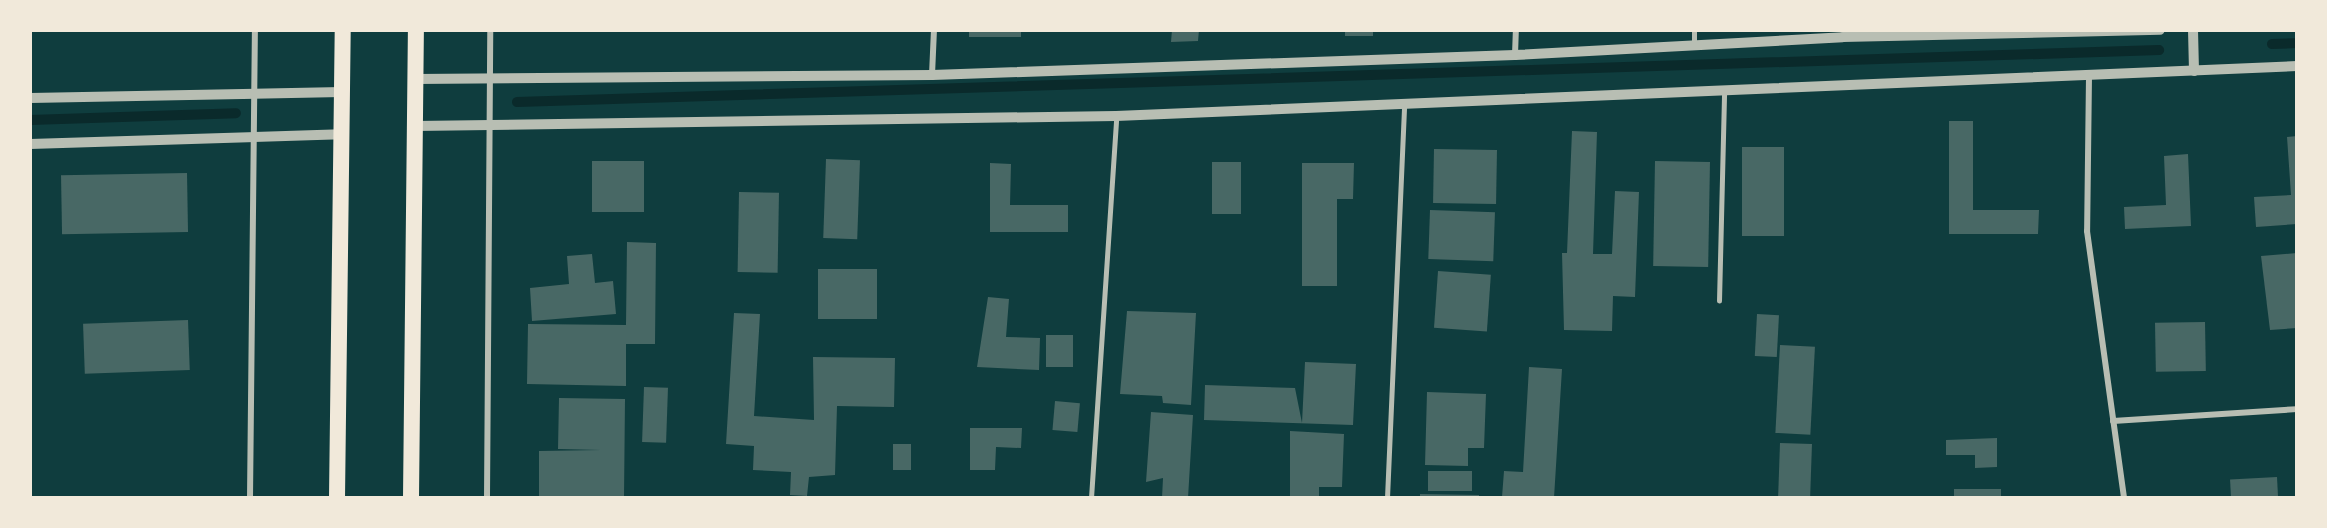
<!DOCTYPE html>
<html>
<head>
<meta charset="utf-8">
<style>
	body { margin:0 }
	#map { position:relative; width:2327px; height:528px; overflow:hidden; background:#0f3d3e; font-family:"DM Sans",sans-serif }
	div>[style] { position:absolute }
	.stream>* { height:10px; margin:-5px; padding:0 5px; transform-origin:5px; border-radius:5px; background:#0a2a2b }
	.building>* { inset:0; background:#486865; transform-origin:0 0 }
	.service>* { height:4.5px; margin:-2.25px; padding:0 2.25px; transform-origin:2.25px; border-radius:2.25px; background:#b8beb3 }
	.minor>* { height:6px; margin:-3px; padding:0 3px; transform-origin:3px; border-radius:3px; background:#b8beb3 }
	.tertiary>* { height:10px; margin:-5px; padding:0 5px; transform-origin:5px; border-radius:5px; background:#b8beb3 }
	.trunk>* { height:16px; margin:-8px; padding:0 8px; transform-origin:8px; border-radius:8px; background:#f1e9da }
	span { translate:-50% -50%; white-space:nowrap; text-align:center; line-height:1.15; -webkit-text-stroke:6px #f1e9da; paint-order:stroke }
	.frame { position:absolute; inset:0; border:32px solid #f1e9da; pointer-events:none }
</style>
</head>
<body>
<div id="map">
	<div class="stream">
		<i style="left:2272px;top:44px;width:25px;rotate:-2deg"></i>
		<i style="left:517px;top:102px;width:1643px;rotate:-1.81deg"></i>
		<i style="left:30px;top:120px;width:206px;rotate:-1.9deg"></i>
	</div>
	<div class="building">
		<i style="left:969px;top:30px;width:52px;height:7px"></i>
		<i style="clip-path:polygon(1172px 30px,1199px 30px,1198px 41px,1171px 42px)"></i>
		<i style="left:1345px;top:30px;width:28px;height:6px"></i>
		<i style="clip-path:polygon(1949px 121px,1973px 121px,1973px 210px,2039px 210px,2038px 234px,1949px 234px)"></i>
		<i style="clip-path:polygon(1572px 131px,1597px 132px,1593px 254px,1612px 254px,1615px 191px,1639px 192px,1635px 297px,1613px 296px,1612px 331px,1564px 330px,1562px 253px,1567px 253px)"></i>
		<i style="clip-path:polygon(2297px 136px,2297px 224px,2256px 227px,2254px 197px,2291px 195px,2287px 137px)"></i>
		<i style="left:1742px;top:147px;width:42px;height:89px"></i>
		<i style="left:1434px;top:149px;width:63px;height:54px;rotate:1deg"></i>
		<i style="clip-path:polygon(2188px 154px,2191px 226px,2125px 229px,2124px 207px,2166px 205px,2164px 156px)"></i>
		<i style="left:826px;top:159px;width:34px;height:79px;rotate:2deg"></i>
		<i style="left:592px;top:161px;width:52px;height:51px"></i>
		<i style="left:1655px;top:161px;width:55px;height:105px;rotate:1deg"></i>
		<i style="left:1212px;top:162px;width:29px;height:52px"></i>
		<i style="clip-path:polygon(990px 163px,1011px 164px,1010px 205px,1068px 205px,1068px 232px,990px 232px)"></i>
		<i style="clip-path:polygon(1302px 163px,1354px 163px,1353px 199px,1337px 199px,1337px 286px,1302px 286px)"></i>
		<i style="left:187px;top:173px;width:59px;height:126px;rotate:89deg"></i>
		<i style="left:739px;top:192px;width:40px;height:80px;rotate:1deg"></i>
		<i style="left:1430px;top:210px;width:65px;height:49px;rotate:2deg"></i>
		<i style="clip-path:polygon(627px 242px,656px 243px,655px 344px,626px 344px,626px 386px,527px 384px,528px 324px,626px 325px)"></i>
		<i style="clip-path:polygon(2297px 253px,2297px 328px,2270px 330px,2261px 256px)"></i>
		<i style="clip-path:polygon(592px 254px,595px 283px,613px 281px,616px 314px,532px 321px,530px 288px,569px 284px,567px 256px)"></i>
		<i style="left:818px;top:269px;width:59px;height:50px"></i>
		<i style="left:1438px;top:271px;width:53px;height:57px;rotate:4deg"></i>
		<i style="clip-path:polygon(988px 297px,1009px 299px,1006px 337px,1040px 338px,1039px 370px,977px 367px)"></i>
		<i style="clip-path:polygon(1127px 311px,1196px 313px,1191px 405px,1163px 403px,1162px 396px,1120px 394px)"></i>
		<i style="clip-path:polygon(734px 313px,760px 314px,754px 416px,814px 420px,813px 357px,895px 358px,894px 407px,837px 406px,835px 475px,809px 477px,807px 496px,790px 495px,791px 472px,753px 470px,754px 446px,726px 444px)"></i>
		<i style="left:1757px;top:314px;width:22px;height:42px;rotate:3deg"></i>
		<i style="left:188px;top:320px;width:50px;height:105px;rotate:88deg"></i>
		<i style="left:2205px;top:322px;width:49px;height:50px;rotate:89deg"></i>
		<i style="left:1046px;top:335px;width:27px;height:32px"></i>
		<i style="left:1780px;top:345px;width:35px;height:88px;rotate:3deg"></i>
		<i style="clip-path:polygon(1305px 362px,1356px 364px,1353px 425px,1204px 420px,1205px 385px,1295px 388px,1302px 423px)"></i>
		<i style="clip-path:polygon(1529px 367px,1562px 369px,1554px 498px,1502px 497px,1504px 471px,1523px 472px)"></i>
		<i style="left:644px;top:387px;width:24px;height:55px;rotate:2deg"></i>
		<i style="clip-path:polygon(1427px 392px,1486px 394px,1484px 448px,1468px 448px,1468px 466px,1425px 465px)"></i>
		<i style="clip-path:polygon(559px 398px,625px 399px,624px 498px,539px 498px,539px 451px,601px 450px,558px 449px)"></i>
		<i style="left:1055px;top:401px;width:25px;height:29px;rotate:5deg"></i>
		<i style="clip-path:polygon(1151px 412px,1193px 415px,1188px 498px,1162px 498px,1163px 478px,1146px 482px)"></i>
		<i style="clip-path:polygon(970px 428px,1022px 428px,1021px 448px,996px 447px,995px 470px,970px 470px)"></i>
		<i style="clip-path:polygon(1290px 431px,1344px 434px,1342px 487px,1319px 487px,1319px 498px,1290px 498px)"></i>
		<i style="clip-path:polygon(1997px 438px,1997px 467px,1975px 468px,1975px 455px,1946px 455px,1946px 440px)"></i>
		<i style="left:1780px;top:443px;width:32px;height:55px;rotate:2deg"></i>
		<i style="left:893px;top:444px;width:18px;height:26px"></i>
		<i style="left:1428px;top:471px;width:44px;height:20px"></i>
		<i style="left:2277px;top:477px;width:21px;height:47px;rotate:87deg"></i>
		<i style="left:2001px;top:489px;width:9px;height:47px;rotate:90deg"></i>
		<i style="clip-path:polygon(1420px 494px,1479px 495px,1479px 498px,1420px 498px)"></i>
	</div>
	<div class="service">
		<i style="left:1694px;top:43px;width:13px;rotate:-90deg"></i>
		<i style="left:1719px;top:301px;width:209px;rotate:-88.6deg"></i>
		<i style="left:1091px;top:498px;width:381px;rotate:-86.2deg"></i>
		<i style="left:1387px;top:498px;width:393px;rotate:-87.5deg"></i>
	</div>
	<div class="minor">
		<i style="left:1515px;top:55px;width:25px;rotate:-88deg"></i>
		<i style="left:932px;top:75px;width:45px;rotate:-87.5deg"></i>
		<i style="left:2089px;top:76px;width:155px;rotate:90.7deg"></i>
		<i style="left:2087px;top:231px;width:270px;rotate:82.1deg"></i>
		<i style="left:2113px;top:421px;width:184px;rotate:-3.7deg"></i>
		<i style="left:250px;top:498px;width:468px;rotate:-89.4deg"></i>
		<i style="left:487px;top:498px;width:468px;rotate:-89.6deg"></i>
	</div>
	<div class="tertiary">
		<i style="left:2193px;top:30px;width:41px;rotate:88.6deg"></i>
		<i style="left:415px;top:79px;width:517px;rotate:-0.44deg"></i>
		<i style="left:932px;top:75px;width:583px;rotate:-1.96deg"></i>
		<i style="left:1515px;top:55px;width:328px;rotate:-3.1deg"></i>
		<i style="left:1843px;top:37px;width:317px;rotate:-1.3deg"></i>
		<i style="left:30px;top:98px;width:312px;rotate:-1.1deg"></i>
		<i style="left:415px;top:126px;width:701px;rotate:-0.82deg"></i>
		<i style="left:1116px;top:116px;width:1182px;rotate:-2.42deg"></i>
		<i style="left:30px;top:144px;width:311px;rotate:-1.8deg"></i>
	</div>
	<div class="trunk">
		<i style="left:337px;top:498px;width:468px;rotate:-89.3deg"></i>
		<i style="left:411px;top:498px;width:468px;rotate:-89.4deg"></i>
	</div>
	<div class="frame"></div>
</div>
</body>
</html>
